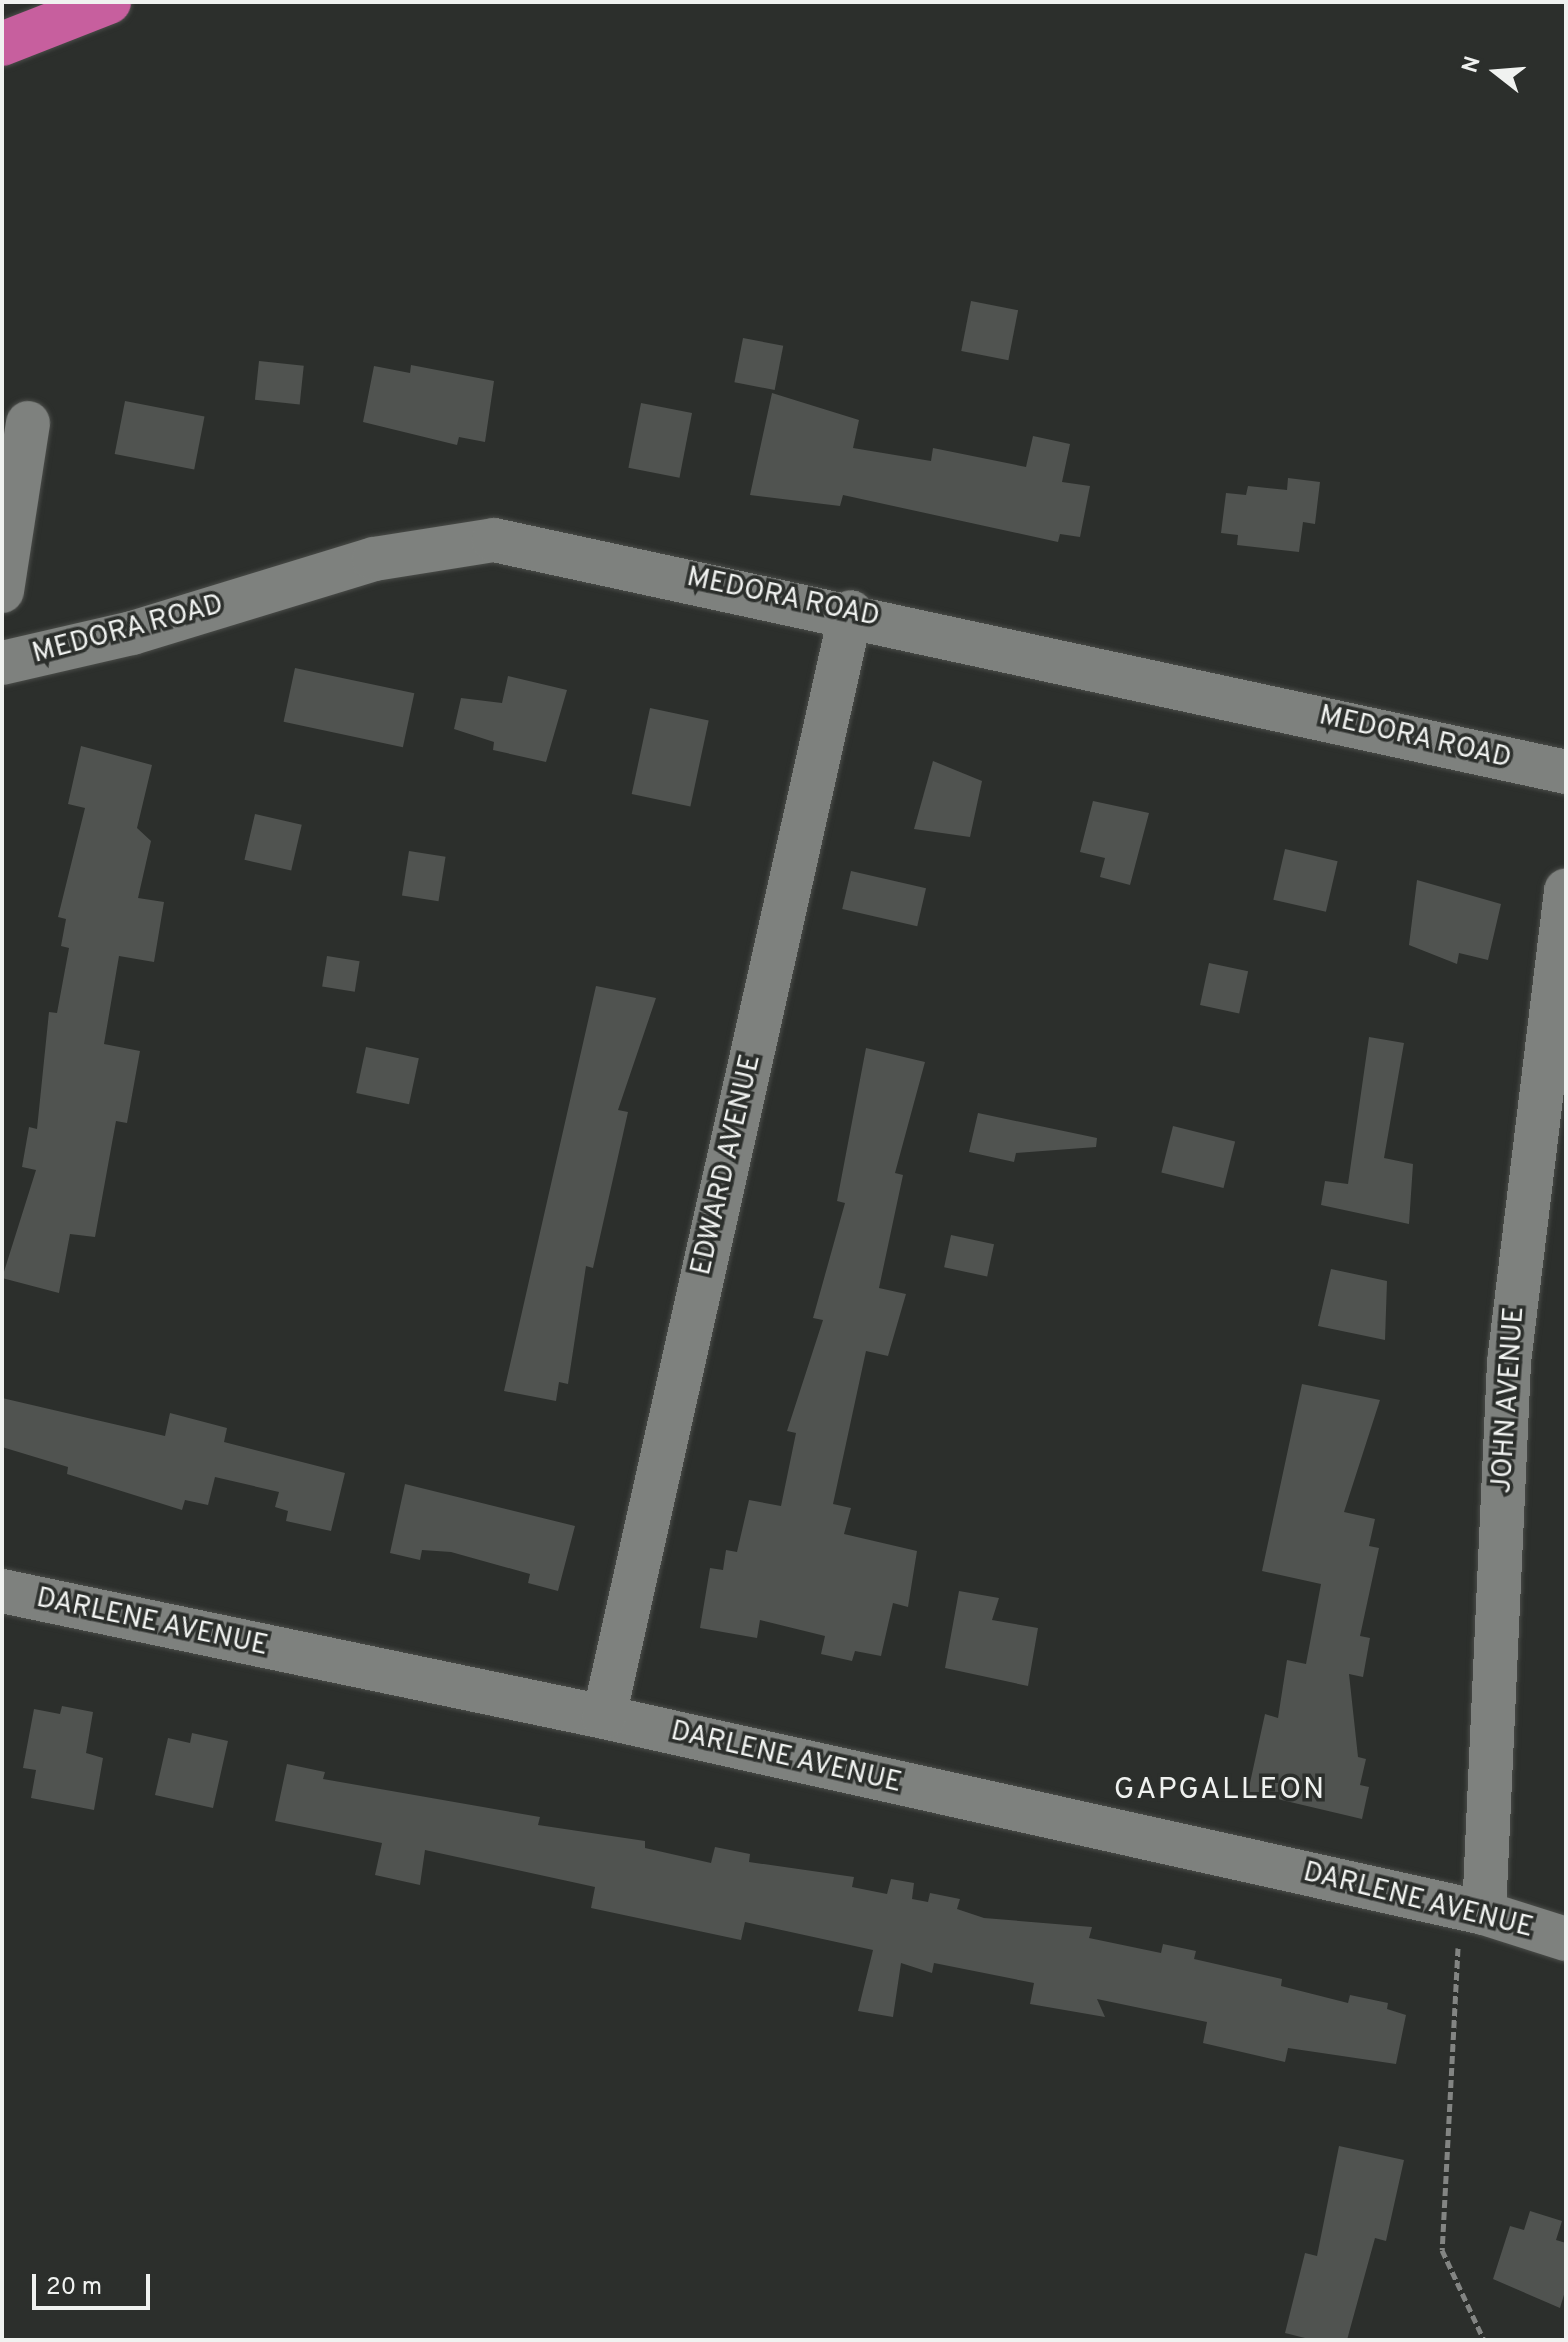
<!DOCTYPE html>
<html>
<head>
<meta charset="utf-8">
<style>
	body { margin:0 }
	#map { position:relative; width:1568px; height:2342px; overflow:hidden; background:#2c2f2c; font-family:Overpass,sans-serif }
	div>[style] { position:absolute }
	.building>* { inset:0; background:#505350; transform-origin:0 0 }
	.path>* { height:5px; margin-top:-2.5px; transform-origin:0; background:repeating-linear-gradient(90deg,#838583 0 8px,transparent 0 12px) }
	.roads { filter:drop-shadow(0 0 2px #4a4c49) drop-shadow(0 0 2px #4a4c49) }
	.minor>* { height:44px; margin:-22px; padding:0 22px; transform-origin:22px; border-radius:22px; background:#7e817e }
	.highway>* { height:44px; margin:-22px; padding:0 22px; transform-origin:22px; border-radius:22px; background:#c75f9e }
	span { translate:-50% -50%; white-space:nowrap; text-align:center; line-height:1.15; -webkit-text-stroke:7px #2c2f2c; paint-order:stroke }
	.street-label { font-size:28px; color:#f0f2f0 }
	.neighbourhood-label { font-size:30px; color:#f0f2f0; letter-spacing:2px }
	.frame { position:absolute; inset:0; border:4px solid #f0f2f0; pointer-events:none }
	.north { position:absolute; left:1456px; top:32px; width:80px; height:80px; -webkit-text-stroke:6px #2c2f2c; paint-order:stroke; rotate:287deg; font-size:22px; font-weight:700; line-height:32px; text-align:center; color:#f0f2f0 }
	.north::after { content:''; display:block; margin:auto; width:28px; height:36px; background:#f0f2f0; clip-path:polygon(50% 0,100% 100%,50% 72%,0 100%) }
	.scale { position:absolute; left:32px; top:2274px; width:118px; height:36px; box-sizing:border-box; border:4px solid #f0f2f0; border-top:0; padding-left:10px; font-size:24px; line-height:28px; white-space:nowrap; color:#f0f2f0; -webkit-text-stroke:6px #2c2f2c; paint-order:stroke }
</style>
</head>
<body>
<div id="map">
	<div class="building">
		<i style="left:971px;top:301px;width:48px;height:51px;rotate:11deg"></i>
		<i style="left:743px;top:338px;width:41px;height:45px;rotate:11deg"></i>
		<i style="left:259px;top:361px;width:45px;height:39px;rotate:6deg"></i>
		<i style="clip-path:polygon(411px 365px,494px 381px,485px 442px,459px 437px,457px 445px,363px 422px,374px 366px,410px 373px)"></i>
		<i style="clip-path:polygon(772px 393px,859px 420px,853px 448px,931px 461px,933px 448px,1026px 467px,1033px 436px,1070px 444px,1062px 482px,1090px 486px,1080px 537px,1060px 534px,1058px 542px,843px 495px,840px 506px,750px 495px)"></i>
		<i style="left:125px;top:401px;width:81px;height:54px;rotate:11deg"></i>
		<i style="left:641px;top:403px;width:52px;height:66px;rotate:11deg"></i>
		<i style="clip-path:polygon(1288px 478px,1320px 482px,1315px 524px,1303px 522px,1299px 552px,1237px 545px,1238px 535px,1221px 533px,1226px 493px,1246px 495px,1248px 486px,1287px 490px)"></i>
		<i style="left:295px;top:668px;width:122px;height:55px;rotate:12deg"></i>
		<i style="clip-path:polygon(508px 676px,567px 690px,546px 762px,493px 750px,494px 742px,454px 729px,461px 698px,502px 703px)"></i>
		<i style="left:650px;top:708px;width:60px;height:88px;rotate:12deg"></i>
		<i style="clip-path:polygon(81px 746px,152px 765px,137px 828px,151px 841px,138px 898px,164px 902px,154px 962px,119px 956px,104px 1044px,140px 1051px,127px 1123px,116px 1121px,95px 1237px,70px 1234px,59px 1293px,2px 1278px,36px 1170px,22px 1167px,29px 1127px,37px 1129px,49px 1012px,57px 1013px,69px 948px,61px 946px,66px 919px,58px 917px,85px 808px,68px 804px)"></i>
		<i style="clip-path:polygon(933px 761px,982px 781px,970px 837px,914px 829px)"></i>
		<i style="clip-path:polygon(1093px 801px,1149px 813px,1130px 885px,1100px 877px,1105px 858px,1080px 852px)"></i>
		<i style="left:255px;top:814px;width:48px;height:47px;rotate:13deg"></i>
		<i style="left:1285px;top:849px;width:54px;height:52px;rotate:13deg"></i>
		<i style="left:409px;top:851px;width:37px;height:45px;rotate:9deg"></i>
		<i style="left:851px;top:871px;width:77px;height:39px;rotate:13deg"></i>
		<i style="clip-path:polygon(1417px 880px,1501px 904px,1488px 960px,1459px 953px,1457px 964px,1409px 945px)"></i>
		<i style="left:327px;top:956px;width:33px;height:31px;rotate:9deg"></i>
		<i style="left:1209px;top:963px;width:40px;height:43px;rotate:12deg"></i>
		<i style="clip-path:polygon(596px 986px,656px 998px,618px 1110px,628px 1112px,593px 1268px,586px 1266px,568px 1384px,559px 1382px,556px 1401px,504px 1391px)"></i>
		<i style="clip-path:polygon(1369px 1037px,1404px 1043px,1384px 1158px,1413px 1164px,1409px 1224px,1321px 1205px,1325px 1181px,1348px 1184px)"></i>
		<i style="left:366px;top:1047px;width:54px;height:47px;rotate:12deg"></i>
		<i style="clip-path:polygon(866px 1048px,925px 1062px,895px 1173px,903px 1175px,879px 1288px,906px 1294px,888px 1356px,866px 1351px,833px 1504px,851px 1508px,844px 1534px,917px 1551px,908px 1607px,893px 1603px,881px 1656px,855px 1651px,852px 1661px,821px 1654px,825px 1636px,760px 1620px,757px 1638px,700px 1628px,710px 1568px,723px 1570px,726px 1550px,737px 1552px,749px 1500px,781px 1506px,796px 1433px,787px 1431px,823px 1320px,813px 1318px,845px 1203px,837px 1201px)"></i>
		<i style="clip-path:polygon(978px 1113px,1097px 1138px,1096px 1147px,1016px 1153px,1014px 1162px,969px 1152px)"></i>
		<i style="left:1173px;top:1126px;width:64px;height:48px;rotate:14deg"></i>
		<i style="left:951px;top:1235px;width:44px;height:33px;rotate:12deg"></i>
		<i style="clip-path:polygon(1331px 1269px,1387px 1281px,1385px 1340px,1318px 1326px)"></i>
		<i style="clip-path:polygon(1302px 1384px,1380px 1400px,1344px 1512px,1375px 1519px,1369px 1546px,1379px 1548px,1360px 1636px,1370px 1638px,1363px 1677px,1349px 1674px,1358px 1757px,1366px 1759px,1360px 1785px,1369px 1787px,1362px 1819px,1248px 1792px,1265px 1714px,1278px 1718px,1287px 1660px,1306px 1664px,1321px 1584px,1262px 1571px)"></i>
		<i style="clip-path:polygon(2px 1398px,165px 1436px,170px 1413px,227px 1428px,224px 1442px,345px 1473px,331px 1531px,286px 1521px,288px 1511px,275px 1507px,279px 1492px,215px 1477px,208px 1505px,185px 1500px,182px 1510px,67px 1474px,68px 1467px,2px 1447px)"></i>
		<i style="clip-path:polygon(405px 1484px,575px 1526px,558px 1591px,528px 1583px,530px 1574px,451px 1552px,422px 1550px,420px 1560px,390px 1553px)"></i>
		<i style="clip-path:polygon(959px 1591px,999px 1598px,992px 1620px,1038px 1628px,1028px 1686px,945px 1668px)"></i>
		<i style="clip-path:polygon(62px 1706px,93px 1712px,86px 1753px,103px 1758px,94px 1810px,31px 1798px,36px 1770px,23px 1768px,34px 1709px,60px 1714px)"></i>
		<i style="clip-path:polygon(192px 1733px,228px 1741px,213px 1808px,155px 1795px,168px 1738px,190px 1743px)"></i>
		<i style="clip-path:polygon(287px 1764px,325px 1772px,323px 1779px,540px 1817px,538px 1825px,645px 1841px,645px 1848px,711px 1863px,715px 1847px,750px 1854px,749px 1862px,854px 1877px,852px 1887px,887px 1894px,891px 1879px,914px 1883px,912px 1899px,928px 1902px,930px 1893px,960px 1899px,957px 1909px,984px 1918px,1092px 1927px,1089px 1938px,1161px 1953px,1163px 1944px,1196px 1951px,1194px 1959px,1282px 1979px,1281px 1986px,1348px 2003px,1350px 1995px,1388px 2003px,1387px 2009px,1406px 2015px,1396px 2064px,1288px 2048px,1285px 2062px,1203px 2043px,1207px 2022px,1097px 1999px,1105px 2017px,1030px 2004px,1034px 1983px,934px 1963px,932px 1973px,901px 1963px,893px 2017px,858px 2011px,873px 1950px,745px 1922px,741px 1940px,591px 1908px,595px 1887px,425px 1850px,420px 1885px,375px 1875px,382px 1843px,275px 1821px)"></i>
		<i style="clip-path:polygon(1339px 2146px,1404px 2160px,1386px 2241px,1375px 2238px,1347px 2340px,1313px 2340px,1285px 2333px,1305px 2253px,1317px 2256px)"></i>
		<i style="clip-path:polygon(1530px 2211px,1562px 2221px,1556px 2240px,1566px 2243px,1566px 2288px,1560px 2308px,1493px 2279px,1510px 2226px,1524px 2230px)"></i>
	</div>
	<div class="path">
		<i style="left:1458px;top:1948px;width:302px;rotate:93deg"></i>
		<i style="left:1442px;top:2250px;width:99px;rotate:65deg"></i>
	</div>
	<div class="roads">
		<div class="minor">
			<i style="left:2px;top:591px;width:170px;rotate:-81.2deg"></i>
			<i style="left:2px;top:663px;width:133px;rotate:-13deg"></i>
			<i style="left:132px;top:633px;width:253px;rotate:-17deg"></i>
			<i style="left:374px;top:559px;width:121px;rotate:-9deg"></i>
			<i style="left:494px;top:540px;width:1097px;rotate:12.21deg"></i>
			<i style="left:2px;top:1591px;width:615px;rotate:11.82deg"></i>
			<i style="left:604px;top:1717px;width:902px;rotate:12.56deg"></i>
			<i style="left:1484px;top:1913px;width:86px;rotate:17.6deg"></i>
			<i style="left:604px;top:1717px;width:1132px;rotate:-77.4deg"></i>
			<i style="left:1484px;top:1913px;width:552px;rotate:-87.4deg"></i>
			<i style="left:1509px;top:1362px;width:475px;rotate:-83.1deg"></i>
		</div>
		<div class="highway">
			<i style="left:2px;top:44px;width:115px;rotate:-21.4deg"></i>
		</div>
	</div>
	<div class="street-label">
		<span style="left:783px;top:598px;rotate:12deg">MEDORA ROAD</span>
		<span style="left:128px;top:630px;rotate:-15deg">MEDORA ROAD</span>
		<span style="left:1415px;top:738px;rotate:13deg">MEDORA ROAD</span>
		<span style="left:727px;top:1165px;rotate:-77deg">EDWARD AVENUE</span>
		<span style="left:1509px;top:1400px;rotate:-86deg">JOHN AVENUE</span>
		<span style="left:152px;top:1623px;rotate:12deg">DARLENE AVENUE</span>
		<span style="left:786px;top:1758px;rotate:13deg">DARLENE AVENUE</span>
		<span style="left:1418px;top:1901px;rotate:14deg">DARLENE AVENUE</span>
	</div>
	<div class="neighbourhood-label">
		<span style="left:1220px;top:1791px">GAPGALLEON</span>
	</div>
	<div class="frame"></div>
	<div class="north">N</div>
	<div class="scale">20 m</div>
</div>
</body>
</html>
